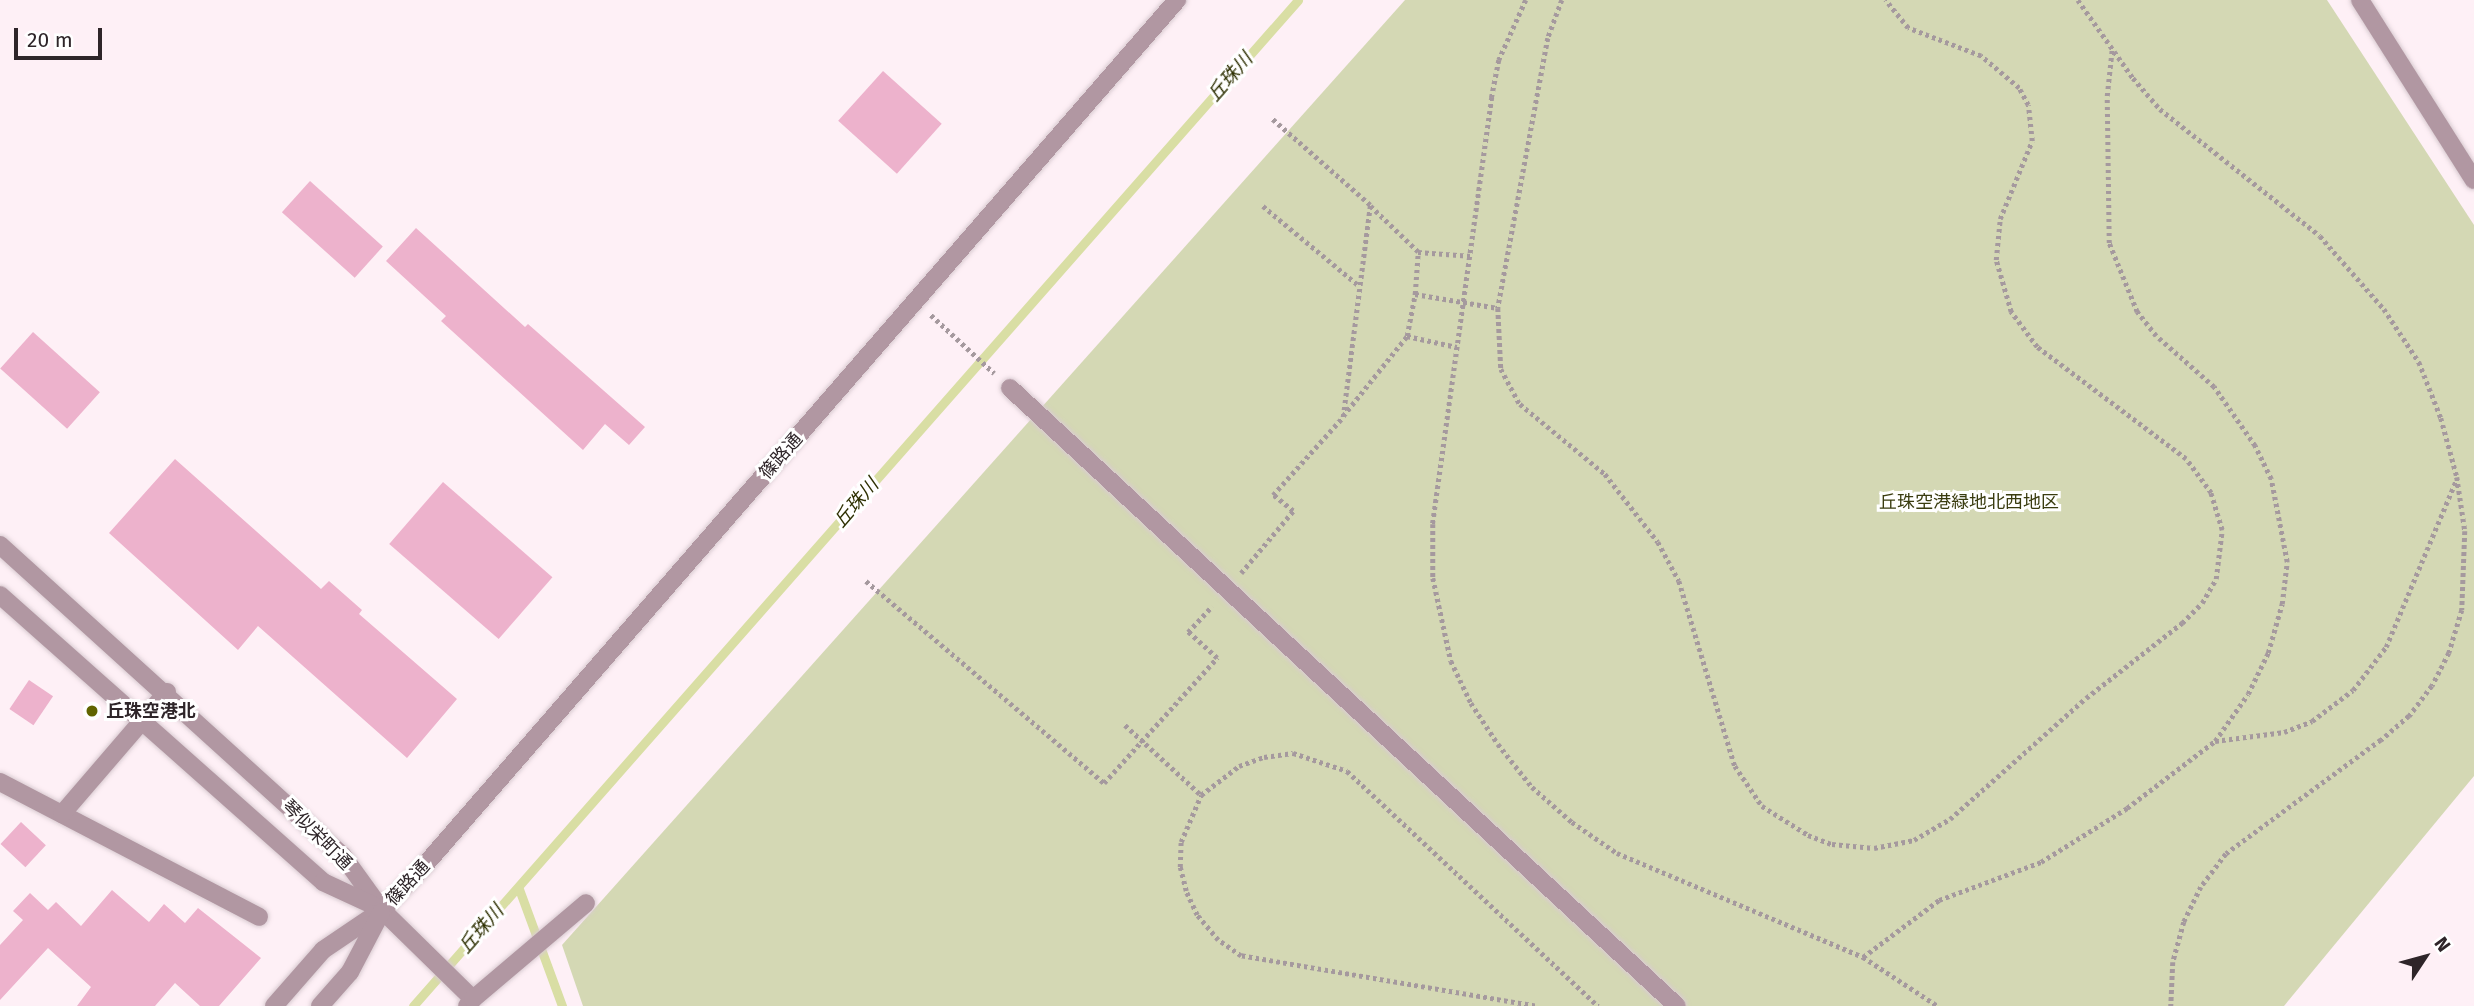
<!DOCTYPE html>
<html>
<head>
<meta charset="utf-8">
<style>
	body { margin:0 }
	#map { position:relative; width:2474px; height:1006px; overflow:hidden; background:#fef0f6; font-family:"Fira Sans","Noto Sans JP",sans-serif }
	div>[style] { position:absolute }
	.green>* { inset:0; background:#d4d8b4 }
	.stream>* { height:9px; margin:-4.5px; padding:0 4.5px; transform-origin:4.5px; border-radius:4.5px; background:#d9dea4 }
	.building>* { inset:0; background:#edb2cc; transform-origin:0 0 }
	.path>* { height:4.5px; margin-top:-2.25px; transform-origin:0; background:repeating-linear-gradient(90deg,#a5999e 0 3.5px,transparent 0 7px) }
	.roads { filter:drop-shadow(0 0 2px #d9cbd1) drop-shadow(0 0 2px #d9cbd1) }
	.minor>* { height:18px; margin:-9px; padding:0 9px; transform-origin:9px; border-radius:9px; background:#b197a2 }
	.tertiary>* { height:18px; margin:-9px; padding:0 9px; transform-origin:9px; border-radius:9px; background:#b197a2 }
	.dots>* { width:19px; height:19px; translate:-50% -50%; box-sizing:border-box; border:4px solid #fff; border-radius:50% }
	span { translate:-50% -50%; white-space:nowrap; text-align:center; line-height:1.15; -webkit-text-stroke:6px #fff; paint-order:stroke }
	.street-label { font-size:18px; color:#2e2529 }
	.park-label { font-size:18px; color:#3a3c10 }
	.poi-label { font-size:18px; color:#2e2529; font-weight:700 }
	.left { translate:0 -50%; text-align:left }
	.water-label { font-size:19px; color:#2e3002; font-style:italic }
	.north { position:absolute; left:2390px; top:922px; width:70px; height:70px; -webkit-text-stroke:5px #fff; paint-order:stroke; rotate:54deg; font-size:19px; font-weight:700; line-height:28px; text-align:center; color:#2e2529 }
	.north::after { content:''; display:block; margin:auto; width:24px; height:32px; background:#2e2529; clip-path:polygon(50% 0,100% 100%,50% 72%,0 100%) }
	.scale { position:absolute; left:14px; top:28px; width:88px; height:32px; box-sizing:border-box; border:4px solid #2e2529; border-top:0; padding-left:9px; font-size:21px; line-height:24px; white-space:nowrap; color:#2e2529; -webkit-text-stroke:5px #fff; paint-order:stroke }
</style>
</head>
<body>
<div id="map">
	<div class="green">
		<i style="clip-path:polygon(1405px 0,2327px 0,2474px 225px,2474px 776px,2284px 1006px,583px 1006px,562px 945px)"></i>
	</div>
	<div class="stream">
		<i style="left:519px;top:889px;width:125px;rotate:69.8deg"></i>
		<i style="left:413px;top:1006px;width:1340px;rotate:-48.66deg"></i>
	</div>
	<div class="building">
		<i style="left:883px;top:71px;width:79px;height:67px;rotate:42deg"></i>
		<i style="left:310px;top:181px;width:98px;height:42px;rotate:42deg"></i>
		<i style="clip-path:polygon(416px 228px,525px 327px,528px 324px,645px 427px,629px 445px,605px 424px,583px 450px,441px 321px,446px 316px,386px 261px)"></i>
		<i style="left:33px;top:332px;width:90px;height:49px;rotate:42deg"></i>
		<i style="clip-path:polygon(175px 459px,321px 589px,329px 581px,362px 610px,359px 614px,457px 699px,407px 758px,258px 626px,238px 650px,109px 533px)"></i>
		<i style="left:443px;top:482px;width:145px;height:82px;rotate:41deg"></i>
		<i style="left:29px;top:680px;width:29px;height:35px;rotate:34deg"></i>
		<i style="left:21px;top:822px;width:34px;height:30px;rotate:43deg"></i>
		<i style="clip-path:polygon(112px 890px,149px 922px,164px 904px,185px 923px,198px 908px,261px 958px,219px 1006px,200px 1006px,175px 983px,155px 1006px,77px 1006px,91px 987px,48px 948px,0 1000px,0 945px,23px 920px,13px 911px,30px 893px,48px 910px,56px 902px,81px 926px)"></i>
	</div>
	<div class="path">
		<i style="left:1526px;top:0;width:66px;rotate:114.2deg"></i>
		<i style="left:1499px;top:60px;width:38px;rotate:101deg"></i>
		<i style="left:1492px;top:97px;width:431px;rotate:97.9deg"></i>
		<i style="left:1433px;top:524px;width:54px;rotate:90deg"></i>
		<i style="left:1433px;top:578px;width:85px;rotate:77.8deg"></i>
		<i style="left:1451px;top:661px;width:47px;rotate:64.5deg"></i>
		<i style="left:1471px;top:703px;width:49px;rotate:56.6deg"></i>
		<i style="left:1498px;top:744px;width:55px;rotate:51.7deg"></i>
		<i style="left:1532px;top:787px;width:53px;rotate:41.2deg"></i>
		<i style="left:1572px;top:822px;width:55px;rotate:34.6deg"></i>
		<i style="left:1617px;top:853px;width:267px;rotate:22.9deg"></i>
		<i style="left:1863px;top:957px;width:90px;rotate:33.2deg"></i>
		<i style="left:1562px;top:0;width:40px;rotate:110.2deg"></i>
		<i style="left:1548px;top:38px;width:275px;rotate:100.5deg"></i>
		<i style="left:1498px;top:308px;width:61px;rotate:87.2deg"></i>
		<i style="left:1501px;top:369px;width:40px;rotate:62deg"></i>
		<i style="left:1520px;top:404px;width:110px;rotate:39.5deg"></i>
		<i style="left:1605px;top:474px;width:86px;rotate:52.1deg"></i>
		<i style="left:1658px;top:542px;width:44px;rotate:61.7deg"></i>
		<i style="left:1679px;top:581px;width:193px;rotate:73.2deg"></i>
		<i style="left:1735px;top:766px;width:48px;rotate:56deg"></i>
		<i style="left:1762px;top:806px;width:54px;rotate:32.2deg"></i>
		<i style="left:1808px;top:835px;width:26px;rotate:21deg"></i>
		<i style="left:1832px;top:844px;width:42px;rotate:5.4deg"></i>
		<i style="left:1874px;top:848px;width:41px;rotate:-11.3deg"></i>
		<i style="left:1914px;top:840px;width:42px;rotate:-30.3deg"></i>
		<i style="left:1950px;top:819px;width:182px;rotate:-41.7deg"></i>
		<i style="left:2086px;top:698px;width:122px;rotate:-38deg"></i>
		<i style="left:2182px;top:623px;width:28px;rotate:-45deg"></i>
		<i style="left:2202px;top:603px;width:28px;rotate:-60deg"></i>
		<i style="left:2216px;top:579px;width:49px;rotate:-83deg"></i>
		<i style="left:2222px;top:530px;width:39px;rotate:-107deg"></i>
		<i style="left:2211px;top:493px;width:42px;rotate:-126.3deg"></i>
		<i style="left:2186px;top:459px;width:186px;rotate:-143.1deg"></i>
		<i style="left:2037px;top:347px;width:44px;rotate:-126.6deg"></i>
		<i style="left:2011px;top:312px;width:54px;rotate:-106.1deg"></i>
		<i style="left:1996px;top:260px;width:41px;rotate:-84.4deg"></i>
		<i style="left:2000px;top:219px;width:84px;rotate:-67.7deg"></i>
		<i style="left:2032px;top:141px;width:36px;rotate:-96deg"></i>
		<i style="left:2028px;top:105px;width:19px;rotate:-118deg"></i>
		<i style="left:2019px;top:88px;width:50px;rotate:-139.9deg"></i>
		<i style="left:1981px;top:56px;width:78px;rotate:-159deg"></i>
		<i style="left:1908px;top:28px;width:36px;rotate:-129deg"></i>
		<i style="left:2078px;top:0;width:95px;rotate:54.8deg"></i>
		<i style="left:2133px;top:78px;width:41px;rotate:48.9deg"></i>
		<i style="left:2160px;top:109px;width:204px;rotate:38.4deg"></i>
		<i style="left:2320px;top:236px;width:97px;rotate:48.8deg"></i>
		<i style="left:2384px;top:309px;width:64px;rotate:56.6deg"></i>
		<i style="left:2419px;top:362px;width:60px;rotate:68.6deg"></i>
		<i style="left:2441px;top:418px;width:61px;rotate:74.8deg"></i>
		<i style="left:2457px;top:477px;width:55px;rotate:81.6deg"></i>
		<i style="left:2465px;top:531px;width:79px;rotate:92.2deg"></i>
		<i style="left:2462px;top:610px;width:45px;rotate:106.8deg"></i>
		<i style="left:2449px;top:653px;width:37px;rotate:117deg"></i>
		<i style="left:2432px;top:686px;width:38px;rotate:127deg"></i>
		<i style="left:2409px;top:716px;width:37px;rotate:139deg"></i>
		<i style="left:2381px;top:740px;width:192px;rotate:143.7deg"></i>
		<i style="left:2226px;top:854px;width:41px;rotate:127.1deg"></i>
		<i style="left:2201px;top:887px;width:39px;rotate:116deg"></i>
		<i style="left:2184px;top:922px;width:41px;rotate:105.4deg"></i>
		<i style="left:2173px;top:962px;width:44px;rotate:92.6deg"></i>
		<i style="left:1263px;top:206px;width:124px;rotate:39.7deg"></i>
		<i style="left:1418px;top:252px;width:54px;rotate:4.2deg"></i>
		<i style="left:1415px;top:294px;width:84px;rotate:9.6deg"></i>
		<i style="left:931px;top:315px;width:86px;rotate:42.6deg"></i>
		<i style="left:1407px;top:336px;width:51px;rotate:12.4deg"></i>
		<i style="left:1343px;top:416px;width:102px;rotate:-51.3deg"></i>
		<i style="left:1407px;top:336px;width:43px;rotate:-79.2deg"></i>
		<i style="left:1415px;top:294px;width:42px;rotate:-85.9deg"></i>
		<i style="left:1418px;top:252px;width:66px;rotate:-136.2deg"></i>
		<i style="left:1241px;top:573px;width:81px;rotate:-50deg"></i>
		<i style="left:1293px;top:511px;width:26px;rotate:-141deg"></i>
		<i style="left:1273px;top:495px;width:105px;rotate:-48.1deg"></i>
		<i style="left:1343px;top:417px;width:214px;rotate:-82.7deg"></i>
		<i style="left:1370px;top:205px;width:132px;rotate:-138.7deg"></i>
		<i style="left:866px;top:581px;width:312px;rotate:40.3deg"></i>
		<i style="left:1104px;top:783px;width:169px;rotate:-47.9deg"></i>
		<i style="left:1217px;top:658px;width:39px;rotate:-138deg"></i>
		<i style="left:1188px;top:632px;width:35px;rotate:-47deg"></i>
		<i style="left:1125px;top:725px;width:103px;rotate:42.6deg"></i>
		<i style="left:2215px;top:741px;width:70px;rotate:-7.4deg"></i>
		<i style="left:2284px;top:732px;width:30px;rotate:-21deg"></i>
		<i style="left:2312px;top:721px;width:51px;rotate:-37.1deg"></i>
		<i style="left:2353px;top:690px;width:54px;rotate:-52.5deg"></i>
		<i style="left:2386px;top:647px;width:183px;rotate:-67.2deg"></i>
		<i style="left:1863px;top:957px;width:95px;rotate:-36.9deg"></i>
		<i style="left:1939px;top:900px;width:109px;rotate:-20.4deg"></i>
		<i style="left:2041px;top:862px;width:102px;rotate:-32.1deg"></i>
		<i style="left:2127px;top:808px;width:111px;rotate:-37.3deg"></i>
		<i style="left:2215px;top:741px;width:57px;rotate:-54.9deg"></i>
		<i style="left:2248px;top:694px;width:46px;rotate:-64deg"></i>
		<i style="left:2268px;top:653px;width:51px;rotate:-74.1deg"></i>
		<i style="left:2282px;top:604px;width:42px;rotate:-83.2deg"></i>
		<i style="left:2287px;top:562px;width:85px;rotate:-100.9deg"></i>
		<i style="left:2271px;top:479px;width:37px;rotate:-116deg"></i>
		<i style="left:2255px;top:446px;width:72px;rotate:-124.8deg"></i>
		<i style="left:2214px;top:387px;width:77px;rotate:-138.7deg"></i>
		<i style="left:2156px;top:336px;width:31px;rotate:-128deg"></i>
		<i style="left:2137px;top:312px;width:74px;rotate:-112.1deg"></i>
		<i style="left:2109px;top:243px;width:147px;rotate:-90.8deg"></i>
		<i style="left:2107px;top:96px;width:47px;rotate:-83.9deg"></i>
		<i style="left:1535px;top:1006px;width:298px;rotate:-170.3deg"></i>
		<i style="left:1241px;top:956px;width:28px;rotate:-145deg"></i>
		<i style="left:1218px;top:940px;width:33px;rotate:-130deg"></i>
		<i style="left:1197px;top:915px;width:26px;rotate:-115deg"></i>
		<i style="left:1186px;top:891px;width:25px;rotate:-104deg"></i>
		<i style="left:1180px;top:867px;width:25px;rotate:-88deg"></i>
		<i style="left:1181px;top:842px;width:51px;rotate:-66.9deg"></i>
		<i style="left:1201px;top:795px;width:48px;rotate:-37.3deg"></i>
		<i style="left:1239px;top:766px;width:27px;rotate:-20deg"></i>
		<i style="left:1264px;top:757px;width:29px;rotate:-8deg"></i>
		<i style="left:1293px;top:753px;width:57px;rotate:18.4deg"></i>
		<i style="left:1347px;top:771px;width:344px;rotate:43.1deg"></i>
	</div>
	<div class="roads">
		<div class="minor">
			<i style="left:2360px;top:0;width:213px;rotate:57.7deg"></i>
			<i style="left:1010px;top:388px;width:909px;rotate:42.82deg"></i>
			<i style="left:0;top:782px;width:292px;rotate:27.5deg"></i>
			<i style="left:62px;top:814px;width:161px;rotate:-49.3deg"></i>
			<i style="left:382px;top:910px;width:127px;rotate:44.4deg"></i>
			<i style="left:473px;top:999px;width:9px;rotate:131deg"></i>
			<i style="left:473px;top:999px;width:148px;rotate:-40.3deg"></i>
		</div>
		<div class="tertiary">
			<i style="left:0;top:545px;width:463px;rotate:42.2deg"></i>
			<i style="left:343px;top:856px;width:67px;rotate:54.2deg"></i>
			<i style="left:0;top:595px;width:432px;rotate:41.6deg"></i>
			<i style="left:323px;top:882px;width:62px;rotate:24.9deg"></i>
			<i style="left:274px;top:1006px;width:74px;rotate:-48.8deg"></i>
			<i style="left:323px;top:950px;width:71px;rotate:-34.1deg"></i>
			<i style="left:382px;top:910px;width:61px;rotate:-46.3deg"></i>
			<i style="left:424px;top:866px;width:1148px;rotate:-48.99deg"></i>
			<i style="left:320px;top:1006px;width:45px;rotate:-48.6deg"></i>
			<i style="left:350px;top:972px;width:67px;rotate:-62.3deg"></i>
		</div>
	</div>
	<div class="dots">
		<i style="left:92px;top:711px;background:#616400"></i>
	</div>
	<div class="street-label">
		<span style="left:781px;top:456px;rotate:-49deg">篠路通</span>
		<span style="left:317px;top:835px;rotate:45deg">琴似栄町通</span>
		<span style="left:408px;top:883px;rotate:-47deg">篠路通</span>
	</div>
	<div class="park-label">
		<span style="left:1969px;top:502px">丘珠空港緑地北西地区</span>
	</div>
	<div class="poi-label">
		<span class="left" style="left:106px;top:711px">丘珠空港北</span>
	</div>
	<div class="water-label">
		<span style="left:1230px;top:77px;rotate:-49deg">丘珠川</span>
		<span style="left:856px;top:503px;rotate:-49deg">丘珠川</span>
		<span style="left:481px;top:929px;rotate:-49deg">丘珠川</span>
	</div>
	<div class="north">N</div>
	<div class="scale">20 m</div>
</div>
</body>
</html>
